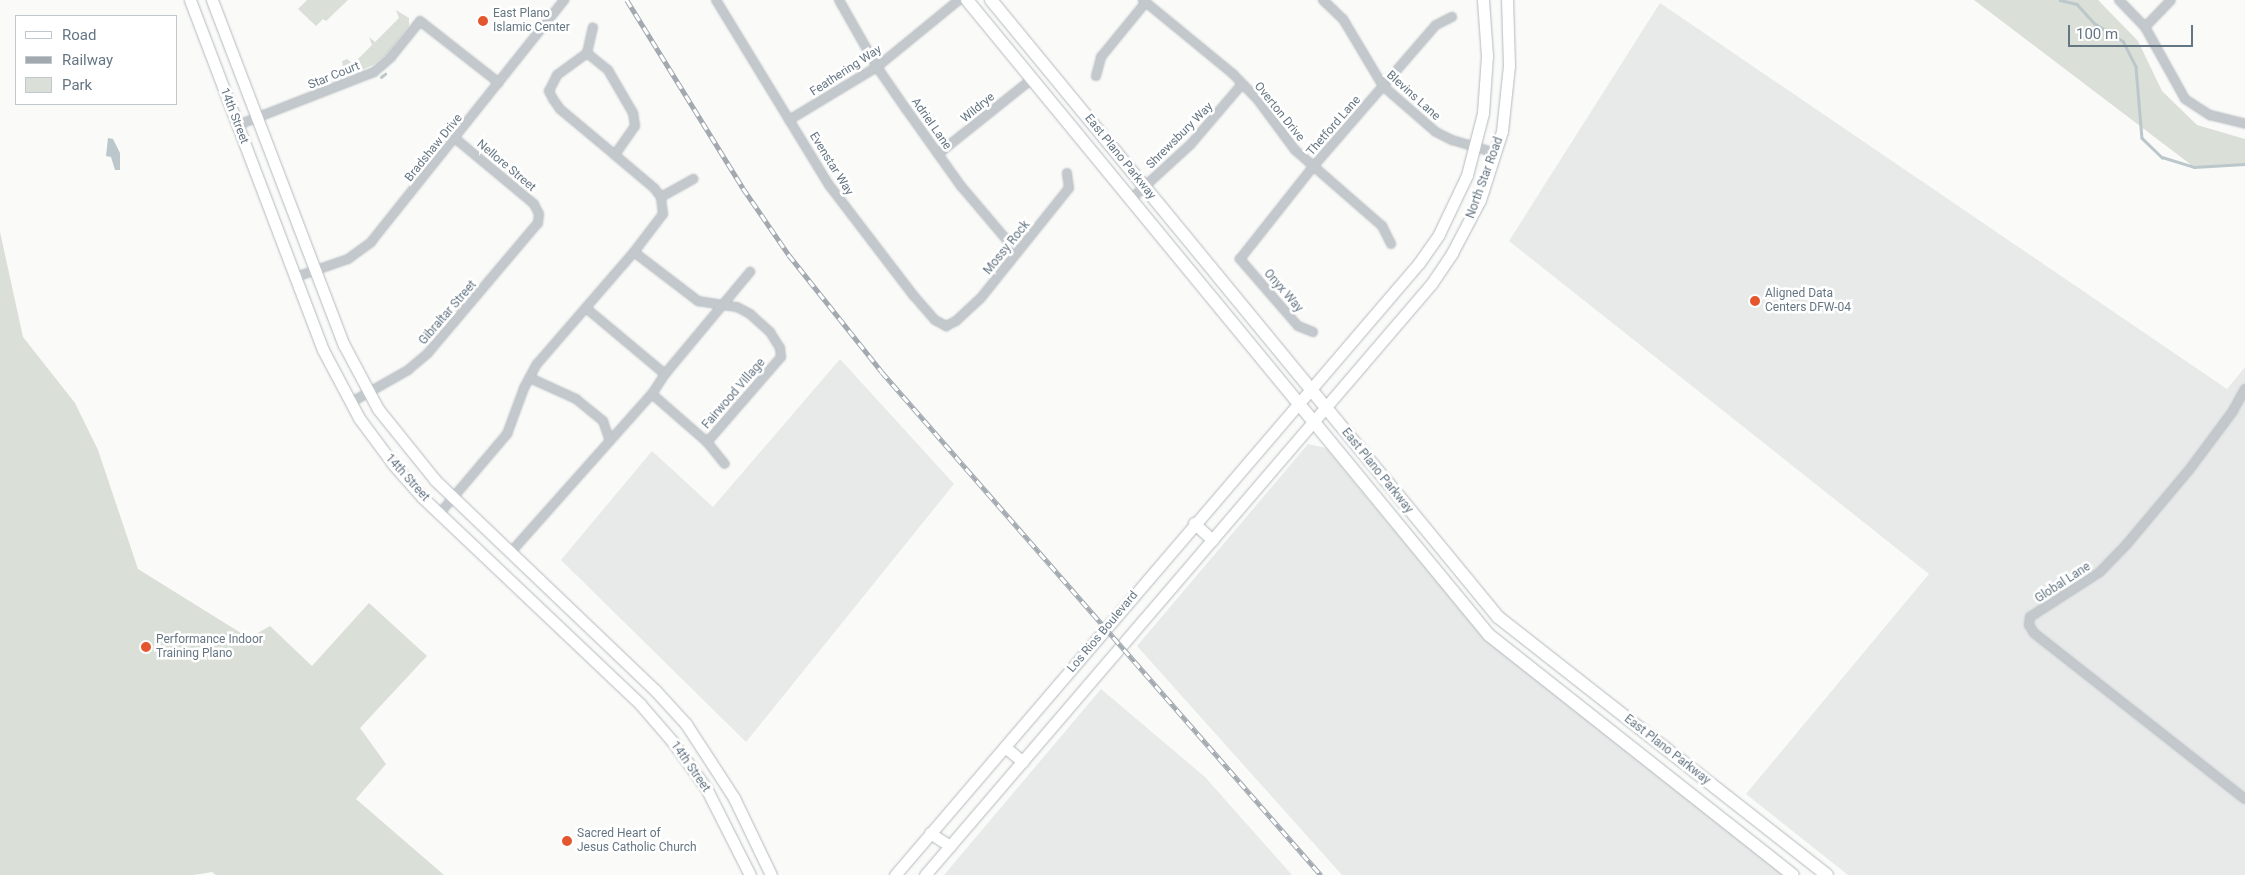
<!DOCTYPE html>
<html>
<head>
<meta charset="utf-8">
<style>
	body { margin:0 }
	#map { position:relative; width:2245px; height:875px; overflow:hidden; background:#fafaf8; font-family:Roboto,sans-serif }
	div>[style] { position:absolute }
	.built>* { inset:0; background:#e8e9e9 }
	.green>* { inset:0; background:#dadfd7 }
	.water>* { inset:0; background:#bbc7cb }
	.stream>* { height:2.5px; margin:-1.25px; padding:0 1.25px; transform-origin:1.25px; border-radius:1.25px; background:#bbc7cb }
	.roads { filter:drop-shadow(0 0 1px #b3babf) drop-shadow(0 0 1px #b3babf) }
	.street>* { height:8px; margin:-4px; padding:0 4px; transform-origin:4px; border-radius:4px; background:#c3c8cc }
	.secondary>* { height:11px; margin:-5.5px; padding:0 5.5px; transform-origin:5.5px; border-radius:5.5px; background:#fff }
	.primary>* { height:12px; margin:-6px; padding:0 6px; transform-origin:6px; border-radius:6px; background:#fff }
	.rail>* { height:4.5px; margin-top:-2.25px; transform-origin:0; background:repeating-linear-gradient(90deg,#fff 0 8px,#a2aab0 0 16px); box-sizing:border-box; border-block:1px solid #a2aab0 }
	.dots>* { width:14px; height:14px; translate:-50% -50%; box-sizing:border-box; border:2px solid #fff; border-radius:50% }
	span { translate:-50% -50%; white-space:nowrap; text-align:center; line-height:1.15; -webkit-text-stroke:5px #fff; paint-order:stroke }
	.poi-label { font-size:12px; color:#657683 }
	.left { translate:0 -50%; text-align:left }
	.street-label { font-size:12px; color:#657683 }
	.legend { position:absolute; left:15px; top:15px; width:162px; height:90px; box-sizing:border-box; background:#fff; border:1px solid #c1c8cd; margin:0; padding:6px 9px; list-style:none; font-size:15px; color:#657683 }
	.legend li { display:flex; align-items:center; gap:10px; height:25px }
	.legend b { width:25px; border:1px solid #c1c8cd }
	.scale { position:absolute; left:2068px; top:25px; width:125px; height:22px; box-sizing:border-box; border:2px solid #657683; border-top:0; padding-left:6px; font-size:15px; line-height:18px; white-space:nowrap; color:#657683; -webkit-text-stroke:4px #fff; paint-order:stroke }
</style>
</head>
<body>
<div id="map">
	<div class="built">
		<i style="clip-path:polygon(1660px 3px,2227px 389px,2245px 367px,2245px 875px,1848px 875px,1746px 794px,1929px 574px,1509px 241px)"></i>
		<i style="clip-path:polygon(840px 359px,954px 484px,746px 742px,561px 560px,652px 451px,713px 507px)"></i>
		<i style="clip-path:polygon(1308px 444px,1326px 448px,1481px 635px,1783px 875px,1342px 875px,1137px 646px)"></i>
		<i style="clip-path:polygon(1101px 689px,1205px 777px,1292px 875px,944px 875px)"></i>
	</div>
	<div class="green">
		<i style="clip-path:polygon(307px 0,348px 0,326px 21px,323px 19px,316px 26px,298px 9px)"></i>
		<i style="clip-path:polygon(1974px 0,2098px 0,2138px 41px,2162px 91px,2197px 125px,2245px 139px,2245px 164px,2194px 167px)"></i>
		<i style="clip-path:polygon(396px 10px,409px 18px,409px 26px,387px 54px,373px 65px,352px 74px,344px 72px,342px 61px,347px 59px,353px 64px,372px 45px,369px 37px,375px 42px,399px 18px)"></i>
		<i style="clip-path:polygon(0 232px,23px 337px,75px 403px,98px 450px,138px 569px,249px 638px,270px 626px,312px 666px,369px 603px,427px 656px,360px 728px,386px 764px,356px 799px,444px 875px,216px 875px,212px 872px,194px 875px,0 875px)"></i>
	</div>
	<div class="water">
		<i style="clip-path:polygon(108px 138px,113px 139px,120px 153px,120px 170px,115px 170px,111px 157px,106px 156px)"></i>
	</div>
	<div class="stream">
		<i style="left:2060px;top:0;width:17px;rotate:13deg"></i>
		<i style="left:2077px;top:4px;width:25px;rotate:48deg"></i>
		<i style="left:2094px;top:23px;width:34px;rotate:32deg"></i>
		<i style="left:2123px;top:41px;width:29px;rotate:63deg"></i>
		<i style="left:2136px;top:67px;width:71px;rotate:85.2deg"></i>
		<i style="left:2142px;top:138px;width:28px;rotate:44deg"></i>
		<i style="left:2162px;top:157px;width:34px;rotate:17deg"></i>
		<i style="left:2194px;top:167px;width:51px;rotate:-3.4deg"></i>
		<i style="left:381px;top:77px;width:5px;rotate:-37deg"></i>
	</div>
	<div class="roads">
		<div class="street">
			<i style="left:716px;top:0;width:217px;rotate:58.6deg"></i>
			<i style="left:829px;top:185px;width:140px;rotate:52.6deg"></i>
			<i style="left:914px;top:296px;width:32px;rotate:49deg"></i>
			<i style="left:935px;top:320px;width:13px;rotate:29deg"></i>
			<i style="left:946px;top:326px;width:11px;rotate:-27deg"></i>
			<i style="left:956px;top:321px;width:33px;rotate:-43deg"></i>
			<i style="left:980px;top:299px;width:142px;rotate:-51.3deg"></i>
			<i style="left:1069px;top:188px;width:15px;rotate:-98deg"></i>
			<i style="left:839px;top:0;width:77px;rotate:60.4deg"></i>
			<i style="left:877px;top:67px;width:51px;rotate:55.4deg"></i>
			<i style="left:906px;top:109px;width:95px;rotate:54.5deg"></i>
			<i style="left:961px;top:186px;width:87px;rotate:49.7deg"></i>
			<i style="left:1143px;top:0;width:117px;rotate:39.4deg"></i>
			<i style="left:1233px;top:74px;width:36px;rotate:46deg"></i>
			<i style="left:1258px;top:100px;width:62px;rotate:53.5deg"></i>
			<i style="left:1295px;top:150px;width:116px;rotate:41.1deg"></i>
			<i style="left:1382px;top:226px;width:20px;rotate:63deg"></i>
			<i style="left:1323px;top:0;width:28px;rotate:44deg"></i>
			<i style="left:1343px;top:19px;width:78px;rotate:59.2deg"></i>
			<i style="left:1383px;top:86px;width:70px;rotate:41deg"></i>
			<i style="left:1436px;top:132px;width:18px;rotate:27deg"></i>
			<i style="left:1452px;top:140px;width:46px;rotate:16.5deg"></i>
			<i style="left:2119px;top:0;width:37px;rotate:46deg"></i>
			<i style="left:2145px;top:27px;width:82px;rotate:60.9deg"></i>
			<i style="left:2185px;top:99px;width:30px;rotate:33deg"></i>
			<i style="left:2210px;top:115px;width:36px;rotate:14deg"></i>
			<i style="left:2145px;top:27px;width:37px;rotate:-46deg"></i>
			<i style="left:587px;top:53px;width:26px;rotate:-77deg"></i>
			<i style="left:1096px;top:76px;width:20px;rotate:-75deg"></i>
			<i style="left:1101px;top:57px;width:71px;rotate:-50.7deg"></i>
			<i style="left:789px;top:120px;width:103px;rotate:-31.1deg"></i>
			<i style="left:877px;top:67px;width:106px;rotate:-39.3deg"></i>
			<i style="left:238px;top:125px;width:146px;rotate:-21.3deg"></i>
			<i style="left:374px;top:72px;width:23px;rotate:-41deg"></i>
			<i style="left:391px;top:57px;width:46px;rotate:-51.1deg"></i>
			<i style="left:420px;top:21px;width:100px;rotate:38.1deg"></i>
			<i style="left:938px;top:154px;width:120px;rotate:-38.6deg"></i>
			<i style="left:661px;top:197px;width:37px;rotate:-29deg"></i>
			<i style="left:1131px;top:199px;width:81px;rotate:-42.5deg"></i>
			<i style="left:1191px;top:144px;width:79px;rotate:-49.6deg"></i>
			<i style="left:634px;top:252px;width:81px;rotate:37.4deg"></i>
			<i style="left:698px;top:301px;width:39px;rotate:9deg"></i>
			<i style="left:737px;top:307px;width:15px;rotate:28deg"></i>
			<i style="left:750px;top:314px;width:27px;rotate:42deg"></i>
			<i style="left:770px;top:332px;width:19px;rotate:58deg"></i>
			<i style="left:780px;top:348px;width:9px;rotate:84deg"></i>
			<i style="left:781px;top:357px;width:113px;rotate:131deg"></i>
			<i style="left:296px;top:277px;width:55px;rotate:-19.1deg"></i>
			<i style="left:348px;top:259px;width:29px;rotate:-36deg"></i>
			<i style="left:371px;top:242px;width:310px;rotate:-51.4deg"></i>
			<i style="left:586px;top:308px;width:103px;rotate:39.9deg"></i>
			<i style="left:1313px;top:332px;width:16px;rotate:-158deg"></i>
			<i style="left:1298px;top:326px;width:89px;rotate:-130.9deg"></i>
			<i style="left:1240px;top:259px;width:116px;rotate:-51.6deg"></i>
			<i style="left:1312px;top:168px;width:189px;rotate:-49.1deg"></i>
			<i style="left:1436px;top:25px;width:18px;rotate:-27deg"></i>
			<i style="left:530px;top:378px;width:51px;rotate:24.5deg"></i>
			<i style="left:576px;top:399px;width:35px;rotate:39deg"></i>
			<i style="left:603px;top:421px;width:18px;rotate:71deg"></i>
			<i style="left:2245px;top:389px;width:25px;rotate:119deg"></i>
			<i style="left:2233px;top:411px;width:74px;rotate:126.7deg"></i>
			<i style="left:2189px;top:470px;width:97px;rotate:130deg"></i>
			<i style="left:2127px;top:544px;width:39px;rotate:134deg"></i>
			<i style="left:2100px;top:572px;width:83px;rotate:147.3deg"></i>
			<i style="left:2030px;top:617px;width:8px;rotate:97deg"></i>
			<i style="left:2029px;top:625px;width:9px;rotate:58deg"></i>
			<i style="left:2034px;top:633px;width:268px;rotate:38.2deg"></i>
			<i style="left:652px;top:394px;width:73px;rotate:41.1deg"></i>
			<i style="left:707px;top:442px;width:28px;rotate:51deg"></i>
			<i style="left:350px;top:403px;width:67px;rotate:-29.6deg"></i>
			<i style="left:408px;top:370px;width:26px;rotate:-40deg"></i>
			<i style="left:428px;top:353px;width:170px;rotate:-49.8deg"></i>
			<i style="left:538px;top:223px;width:9px;rotate:-84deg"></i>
			<i style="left:539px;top:214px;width:11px;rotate:-117deg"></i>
			<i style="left:534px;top:204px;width:102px;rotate:-140.2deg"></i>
			<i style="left:440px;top:513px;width:104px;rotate:-49.7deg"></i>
			<i style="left:507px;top:434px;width:49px;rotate:-69.7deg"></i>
			<i style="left:524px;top:388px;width:27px;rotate:-62deg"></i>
			<i style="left:537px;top:364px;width:148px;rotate:-49.1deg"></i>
			<i style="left:634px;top:252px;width:48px;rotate:-52.7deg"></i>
			<i style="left:663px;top:214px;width:17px;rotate:-97deg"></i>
			<i style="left:661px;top:197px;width:11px;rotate:-128deg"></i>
			<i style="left:654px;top:188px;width:51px;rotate:-139.8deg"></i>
			<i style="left:615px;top:155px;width:72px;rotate:-140.1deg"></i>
			<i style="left:560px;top:109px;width:12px;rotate:-125deg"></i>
			<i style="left:553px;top:99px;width:9px;rotate:-117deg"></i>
			<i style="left:549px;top:91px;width:18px;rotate:-63deg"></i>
			<i style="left:557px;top:75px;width:37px;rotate:-36deg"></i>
			<i style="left:587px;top:53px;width:27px;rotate:39deg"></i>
			<i style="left:608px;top:70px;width:50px;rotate:59.8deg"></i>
			<i style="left:633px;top:113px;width:13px;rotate:81deg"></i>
			<i style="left:635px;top:126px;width:35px;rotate:125deg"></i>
			<i style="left:511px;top:552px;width:212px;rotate:-48.3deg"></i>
			<i style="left:652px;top:394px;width:24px;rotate:-57deg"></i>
			<i style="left:665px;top:374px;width:133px;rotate:-50.2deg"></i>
		</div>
		<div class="secondary">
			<i style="left:190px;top:0;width:374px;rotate:69.2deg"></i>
			<i style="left:323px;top:350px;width:77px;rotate:62.1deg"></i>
			<i style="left:359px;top:418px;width:57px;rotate:53.5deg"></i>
			<i style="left:393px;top:464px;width:45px;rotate:48.6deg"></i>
			<i style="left:423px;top:498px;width:299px;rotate:43.5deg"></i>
			<i style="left:640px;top:704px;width:49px;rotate:49.1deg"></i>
			<i style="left:672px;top:741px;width:58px;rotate:54.1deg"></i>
			<i style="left:706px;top:788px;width:97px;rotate:63.2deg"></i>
			<i style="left:212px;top:0;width:369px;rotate:69.1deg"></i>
			<i style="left:344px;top:345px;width:72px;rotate:62deg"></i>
			<i style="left:378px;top:409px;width:91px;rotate:51.2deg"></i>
			<i style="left:435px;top:480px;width:304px;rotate:43.7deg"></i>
			<i style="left:655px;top:690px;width:46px;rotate:47.6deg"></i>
			<i style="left:686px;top:724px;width:88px;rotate:57deg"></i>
			<i style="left:734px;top:798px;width:85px;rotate:64.3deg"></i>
			<i style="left:1194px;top:523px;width:25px;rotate:43deg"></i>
			<i style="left:1005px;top:747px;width:23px;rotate:40deg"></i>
			<i style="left:930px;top:833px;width:24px;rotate:33deg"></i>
			<i style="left:895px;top:875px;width:806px;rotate:-49.43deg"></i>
			<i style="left:1419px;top:263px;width:35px;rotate:-55deg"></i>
			<i style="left:1439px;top:234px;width:65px;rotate:-64.6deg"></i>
			<i style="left:1467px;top:175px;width:64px;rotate:-75.5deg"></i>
			<i style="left:1483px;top:113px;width:57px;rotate:-86deg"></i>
			<i style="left:1487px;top:56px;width:56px;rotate:-94.1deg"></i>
			<i style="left:925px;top:875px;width:779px;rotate:-49.42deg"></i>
			<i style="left:1432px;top:283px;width:36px;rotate:-56deg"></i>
			<i style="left:1452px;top:253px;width:60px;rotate:-62.2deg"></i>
			<i style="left:1480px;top:200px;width:72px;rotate:-72.3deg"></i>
			<i style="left:1502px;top:131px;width:65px;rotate:-83.9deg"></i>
			<i style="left:1509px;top:66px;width:66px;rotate:-91.7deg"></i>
		</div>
		<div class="primary">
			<i style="left:967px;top:0;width:822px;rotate:50.58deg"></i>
			<i style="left:1489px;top:635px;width:387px;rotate:38.3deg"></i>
			<i style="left:991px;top:0;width:799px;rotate:50.59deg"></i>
			<i style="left:1498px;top:617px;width:418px;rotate:38.1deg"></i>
		</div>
	</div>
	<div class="rail">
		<i style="left:627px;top:0;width:221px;rotate:58.3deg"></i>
		<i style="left:743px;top:188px;width:81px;rotate:55.5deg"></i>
		<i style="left:789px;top:255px;width:149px;rotate:51.5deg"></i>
		<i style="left:882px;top:372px;width:668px;rotate:48.89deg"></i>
	</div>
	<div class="dots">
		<i style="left:483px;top:21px;background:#e4572e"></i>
		<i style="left:1755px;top:301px;background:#e4572e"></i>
		<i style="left:146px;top:647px;background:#e4572e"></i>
		<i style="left:567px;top:841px;background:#e4572e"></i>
	</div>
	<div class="poi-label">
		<span class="left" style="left:493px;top:21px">East Plano<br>Islamic Center</span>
		<span class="left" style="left:1765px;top:301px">Aligned Data<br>Centers DFW-04</span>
		<span class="left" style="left:156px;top:647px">Performance Indoor<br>Training Plano</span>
		<span class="left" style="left:577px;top:841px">Sacred Heart of<br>Jesus Catholic Church</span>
	</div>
	<div class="street-label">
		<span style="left:846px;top:71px;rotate:-33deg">Feathering Way</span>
		<span style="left:334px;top:76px;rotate:-22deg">Star Court</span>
		<span style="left:1413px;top:96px;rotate:42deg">Blevins Lane</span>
		<span style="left:978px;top:108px;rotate:-39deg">Wildrye</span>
		<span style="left:1279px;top:112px;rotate:51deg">Overton Drive</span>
		<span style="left:234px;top:116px;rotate:69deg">14th Street</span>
		<span style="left:931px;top:124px;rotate:55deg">Adriel Lane</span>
		<span style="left:1334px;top:126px;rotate:-49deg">Thetford Lane</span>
		<span style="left:1180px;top:136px;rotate:-45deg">Shrewsbury Way</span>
		<span style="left:434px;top:148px;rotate:-51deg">Bradshaw Drive</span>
		<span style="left:1120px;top:157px;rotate:51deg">East Plano Parkway</span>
		<span style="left:831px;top:164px;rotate:58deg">Evenstar Way</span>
		<span style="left:506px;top:166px;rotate:40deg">Nellore Street</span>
		<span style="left:1485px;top:178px;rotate:-70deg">North Star Road</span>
		<span style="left:1007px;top:248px;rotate:-51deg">Mossy Rock</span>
		<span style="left:1283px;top:291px;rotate:49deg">Onyx Way</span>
		<span style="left:448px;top:313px;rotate:-49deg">Gibraltar Street</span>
		<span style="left:734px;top:394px;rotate:-49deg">Fairwood Village</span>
		<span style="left:1377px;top:471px;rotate:51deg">East Plano Parkway</span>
		<span style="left:407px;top:478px;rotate:48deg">14th Street</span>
		<span style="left:2063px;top:583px;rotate:-33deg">Global Lane</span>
		<span style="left:1103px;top:632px;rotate:-50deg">Los Rios Boulevard</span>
		<span style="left:1667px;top:750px;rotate:38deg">East Plano Parkway</span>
		<span style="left:690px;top:767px;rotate:55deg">14th Street</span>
	</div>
	<ul class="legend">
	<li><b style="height:6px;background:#fff"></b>Road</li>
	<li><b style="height:6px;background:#a2aab0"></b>Railway</li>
	<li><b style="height:14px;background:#dadfd7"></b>Park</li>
	</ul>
	<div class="scale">100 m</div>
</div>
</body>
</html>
